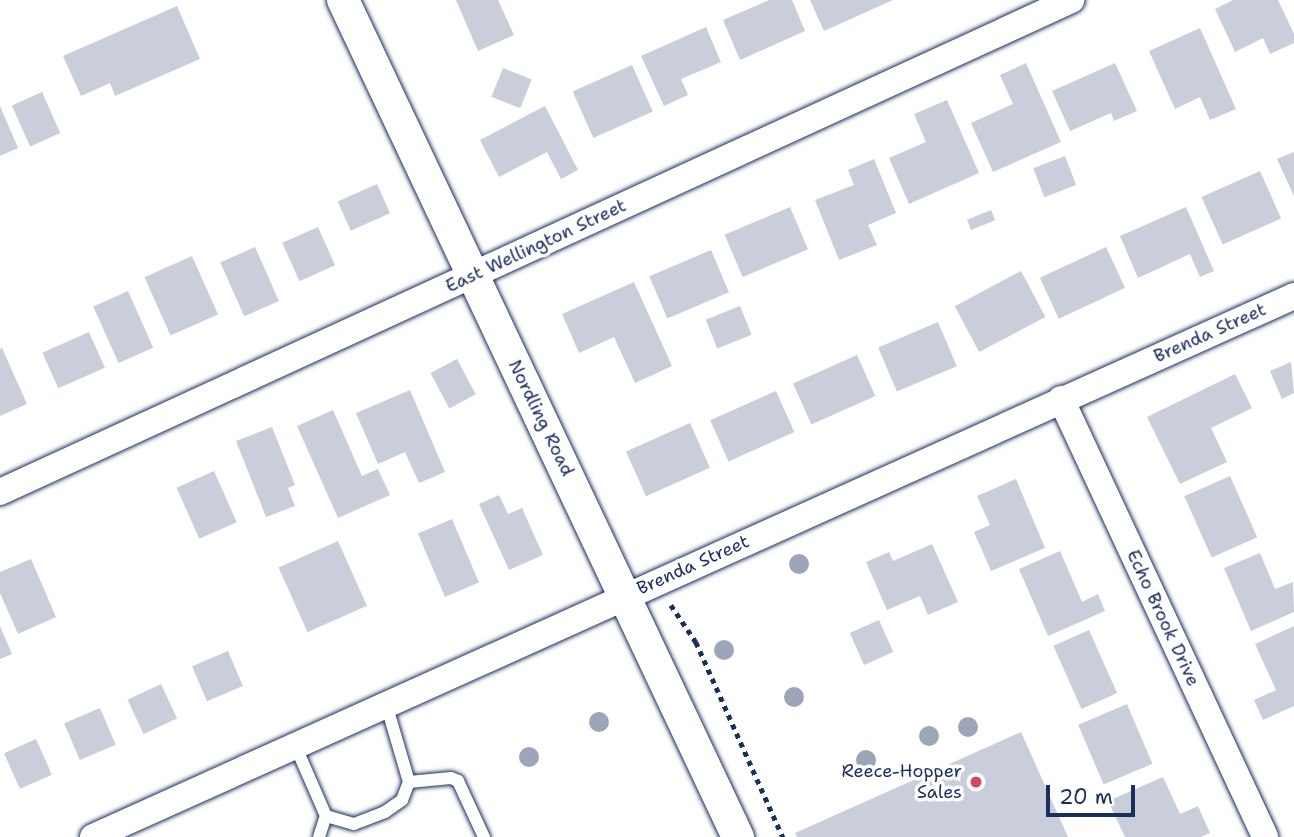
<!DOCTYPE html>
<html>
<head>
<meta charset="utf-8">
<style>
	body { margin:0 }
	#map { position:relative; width:1294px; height:837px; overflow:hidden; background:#fff; font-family:"Shantell Sans",sans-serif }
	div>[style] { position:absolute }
	.building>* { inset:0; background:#caceda; transform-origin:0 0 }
	.path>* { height:4.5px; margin-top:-2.25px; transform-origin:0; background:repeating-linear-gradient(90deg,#1b2f5e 0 5px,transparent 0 10px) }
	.roads { filter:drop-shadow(0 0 2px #1b2f5e) drop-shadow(0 0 2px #1b2f5e) }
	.service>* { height:12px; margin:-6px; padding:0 6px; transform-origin:6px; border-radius:6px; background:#fff }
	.minor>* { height:26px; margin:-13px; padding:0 13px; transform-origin:13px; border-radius:13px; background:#fff }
	.tertiary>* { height:32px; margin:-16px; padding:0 16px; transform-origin:16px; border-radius:16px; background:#fff }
	.trees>* { width:20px; height:20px; margin:-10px; border-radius:50%; background:#9da5b9 }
	.dots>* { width:19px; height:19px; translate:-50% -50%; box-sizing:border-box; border:4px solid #fff; border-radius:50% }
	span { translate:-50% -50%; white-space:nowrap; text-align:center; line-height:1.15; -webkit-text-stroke:7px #fff; paint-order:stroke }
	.street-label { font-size:18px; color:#1b2f5e }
	.poi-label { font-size:18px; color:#1b2f5e }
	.right { translate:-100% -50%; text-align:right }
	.scale { position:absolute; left:1046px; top:785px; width:89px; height:32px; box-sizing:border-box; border:4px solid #1b2f5e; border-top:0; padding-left:9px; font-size:21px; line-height:24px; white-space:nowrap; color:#1b2f5e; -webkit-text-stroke:5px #fff; paint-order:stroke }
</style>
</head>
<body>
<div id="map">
	<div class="building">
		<i style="clip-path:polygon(456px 0,498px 0,514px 35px,478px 51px)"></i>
		<i style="clip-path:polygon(769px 0,792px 0,805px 31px,740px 60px,723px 20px)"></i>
		<i style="clip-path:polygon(810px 0,893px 0,824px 31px)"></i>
		<i style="clip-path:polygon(1233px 0,1278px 0,1294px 34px,1294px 43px,1270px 54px,1263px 38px,1235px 52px,1215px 9px)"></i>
		<i style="clip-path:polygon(177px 6px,200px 59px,115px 96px,110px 83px,81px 96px,63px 56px)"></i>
		<i style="clip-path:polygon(706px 27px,721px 62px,681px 79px,688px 95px,664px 106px,641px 56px)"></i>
		<i style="clip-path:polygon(1200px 28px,1236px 109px,1210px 120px,1200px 97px,1175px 109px,1149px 51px)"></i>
		<i style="clip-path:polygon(1026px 63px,1061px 142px,993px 172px,971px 123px,1013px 104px,1000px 75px)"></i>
		<i style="clip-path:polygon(1115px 63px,1137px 111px,1114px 121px,1111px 113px,1070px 131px,1052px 91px)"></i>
		<i style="left:632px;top:65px;width:51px;height:65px;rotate:66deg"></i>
		<i style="left:503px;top:68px;width:31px;height:31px;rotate:22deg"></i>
		<i style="left:42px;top:92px;width:45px;height:33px;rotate:66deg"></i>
		<i style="clip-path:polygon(947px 100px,979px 173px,909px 204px,889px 158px,926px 142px,914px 114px)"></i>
		<i style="clip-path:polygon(0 106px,18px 148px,0 156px)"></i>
		<i style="clip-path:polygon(545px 106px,578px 170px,561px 179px,547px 152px,499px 177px,480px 140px)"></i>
		<i style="clip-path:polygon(1294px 152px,1294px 196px,1277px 159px)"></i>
		<i style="left:1065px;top:156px;width:31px;height:34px;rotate:69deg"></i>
		<i style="clip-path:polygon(874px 159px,896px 213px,868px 225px,877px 245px,839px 260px,815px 200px,854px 185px,848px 170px)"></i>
		<i style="left:1260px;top:171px;width:52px;height:64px;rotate:66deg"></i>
		<i style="left:377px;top:184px;width:32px;height:43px;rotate:66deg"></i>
		<i style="left:790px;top:207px;width:46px;height:71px;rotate:67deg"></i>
		<i style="clip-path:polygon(1186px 207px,1214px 271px,1200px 277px,1190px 254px,1138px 278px,1120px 236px)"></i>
		<i style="left:991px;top:210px;width:11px;height:26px;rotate:68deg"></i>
		<i style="left:318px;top:227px;width:42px;height:39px;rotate:66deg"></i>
		<i style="left:255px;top:247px;width:59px;height:38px;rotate:66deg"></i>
		<i style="left:1106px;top:247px;width:45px;height:73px;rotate:65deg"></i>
		<i style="left:711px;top:250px;width:46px;height:67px;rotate:67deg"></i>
		<i style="left:192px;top:256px;width:64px;height:52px;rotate:66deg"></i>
		<i style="left:1021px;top:271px;width:52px;height:75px;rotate:62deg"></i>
		<i style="clip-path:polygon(634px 282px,672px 366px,635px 383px,614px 337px,579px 353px,562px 314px)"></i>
		<i style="left:128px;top:291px;width:62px;height:38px;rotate:66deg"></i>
		<i style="left:740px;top:306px;width:31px;height:37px;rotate:68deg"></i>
		<i style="left:938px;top:322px;width:48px;height:65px;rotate:67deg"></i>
		<i style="left:89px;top:332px;width:39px;height:51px;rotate:66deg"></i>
		<i style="clip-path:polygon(2px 348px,27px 404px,0 416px,0 349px)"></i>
		<i style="left:857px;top:355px;width:45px;height:70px;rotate:66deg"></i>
		<i style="left:457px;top:359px;width:40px;height:30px;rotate:62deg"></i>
		<i style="clip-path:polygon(1291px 362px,1294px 393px,1282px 399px,1270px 371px)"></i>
		<i style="clip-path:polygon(1235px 374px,1252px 408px,1211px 428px,1227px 462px,1180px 484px,1147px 417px)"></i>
		<i style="clip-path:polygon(410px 390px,445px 472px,419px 483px,405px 452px,378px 464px,356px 413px)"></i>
		<i style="left:776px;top:391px;width:45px;height:72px;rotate:66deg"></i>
		<i style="clip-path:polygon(333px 410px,362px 476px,378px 469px,390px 495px,338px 518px,297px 426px)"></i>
		<i style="left:690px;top:423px;width:49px;height:70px;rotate:66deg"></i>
		<i style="clip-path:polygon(272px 427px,295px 485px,288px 488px,295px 506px,266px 517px,236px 441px)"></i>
		<i style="left:214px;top:471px;width:56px;height:41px;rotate:66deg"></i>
		<i style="left:1230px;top:476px;width:67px;height:50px;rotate:66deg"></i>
		<i style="clip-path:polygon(1016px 479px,1045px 548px,991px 571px,974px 532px,990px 525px,977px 496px)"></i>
		<i style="clip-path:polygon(499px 495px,508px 514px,522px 508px,543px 555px,509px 570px,479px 504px)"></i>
		<i style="left:452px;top:519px;width:69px;height:37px;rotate:67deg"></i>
		<i style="left:338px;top:541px;width:71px;height:65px;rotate:66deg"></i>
		<i style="clip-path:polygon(932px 544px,958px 602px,928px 615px,920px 596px,887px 610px,866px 562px,889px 552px,893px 561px)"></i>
		<i style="clip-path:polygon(1060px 551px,1082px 602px,1098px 594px,1105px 611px,1048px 636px,1019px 569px)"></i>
		<i style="clip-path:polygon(1260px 553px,1275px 589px,1293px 582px,1294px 612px,1251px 631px,1224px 568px)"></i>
		<i style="clip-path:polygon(31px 559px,56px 617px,18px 634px,0 593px,0 572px)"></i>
		<i style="left:879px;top:620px;width:35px;height:32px;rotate:66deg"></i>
		<i style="clip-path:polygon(0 626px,12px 654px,0 659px)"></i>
		<i style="clip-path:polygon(1294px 626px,1294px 706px,1263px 720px,1254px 700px,1276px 690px,1255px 644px)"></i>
		<i style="left:1089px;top:630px;width:69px;height:39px;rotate:66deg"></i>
		<i style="left:228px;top:651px;width:38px;height:39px;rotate:67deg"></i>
		<i style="left:161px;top:684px;width:38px;height:37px;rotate:65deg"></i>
		<i style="left:1127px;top:704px;width:65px;height:53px;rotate:67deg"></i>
		<i style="left:100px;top:708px;width:40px;height:39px;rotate:67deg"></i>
		<i style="clip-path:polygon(1021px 732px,1068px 837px,797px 837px,795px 833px)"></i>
		<i style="left:36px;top:739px;width:39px;height:35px;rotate:66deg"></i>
		<i style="clip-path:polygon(1163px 777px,1180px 814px,1198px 806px,1210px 833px,1201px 837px,1125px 837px,1108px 801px)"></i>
	</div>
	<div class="path">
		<i style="left:671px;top:605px;width:45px;rotate:56deg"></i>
		<i style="left:696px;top:642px;width:214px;rotate:66deg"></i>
	</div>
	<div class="roads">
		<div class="service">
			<i style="left:295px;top:745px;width:77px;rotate:66.4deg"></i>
			<i style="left:326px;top:816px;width:29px;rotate:16deg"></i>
			<i style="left:354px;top:824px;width:33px;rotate:-21deg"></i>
			<i style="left:385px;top:812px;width:21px;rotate:-35deg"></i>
			<i style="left:402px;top:800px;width:19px;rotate:-69deg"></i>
			<i style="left:409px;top:782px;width:81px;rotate:-106.4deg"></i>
			<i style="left:409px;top:782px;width:42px;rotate:-5.4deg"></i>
			<i style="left:451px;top:778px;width:8px;rotate:23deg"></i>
			<i style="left:458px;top:781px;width:62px;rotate:65.1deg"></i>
			<i style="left:319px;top:837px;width:22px;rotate:-72deg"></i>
		</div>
		<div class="minor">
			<i style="left:1061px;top:399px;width:483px;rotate:65deg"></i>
			<i style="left:0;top:492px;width:1179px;rotate:-24.67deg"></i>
			<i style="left:93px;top:837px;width:1317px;rotate:-24.25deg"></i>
		</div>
		<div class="tertiary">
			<i style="left:343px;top:0;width:926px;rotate:64.74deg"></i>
		</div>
	</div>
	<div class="trees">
		<i style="left:799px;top:564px"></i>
		<i style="left:724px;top:650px"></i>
		<i style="left:794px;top:697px"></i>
		<i style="left:599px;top:722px"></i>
		<i style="left:968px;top:727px"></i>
		<i style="left:929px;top:736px"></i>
		<i style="left:529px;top:757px"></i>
		<i style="left:866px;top:760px"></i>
	</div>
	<div class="dots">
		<i style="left:976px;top:782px;background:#d1495b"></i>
	</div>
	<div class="street-label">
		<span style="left:536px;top:246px;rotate:-25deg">East Wellington Street</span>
		<span style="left:1210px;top:333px;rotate:-24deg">Brenda Street</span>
		<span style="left:541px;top:418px;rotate:64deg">Nordling Road</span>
		<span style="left:693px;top:565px;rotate:-24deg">Brenda Street</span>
		<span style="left:1163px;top:618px;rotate:65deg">Echo Brook Drive</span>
	</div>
	<div class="poi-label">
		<span class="right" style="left:962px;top:782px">Reece-Hopper<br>Sales</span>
	</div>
	<div class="scale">20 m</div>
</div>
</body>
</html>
